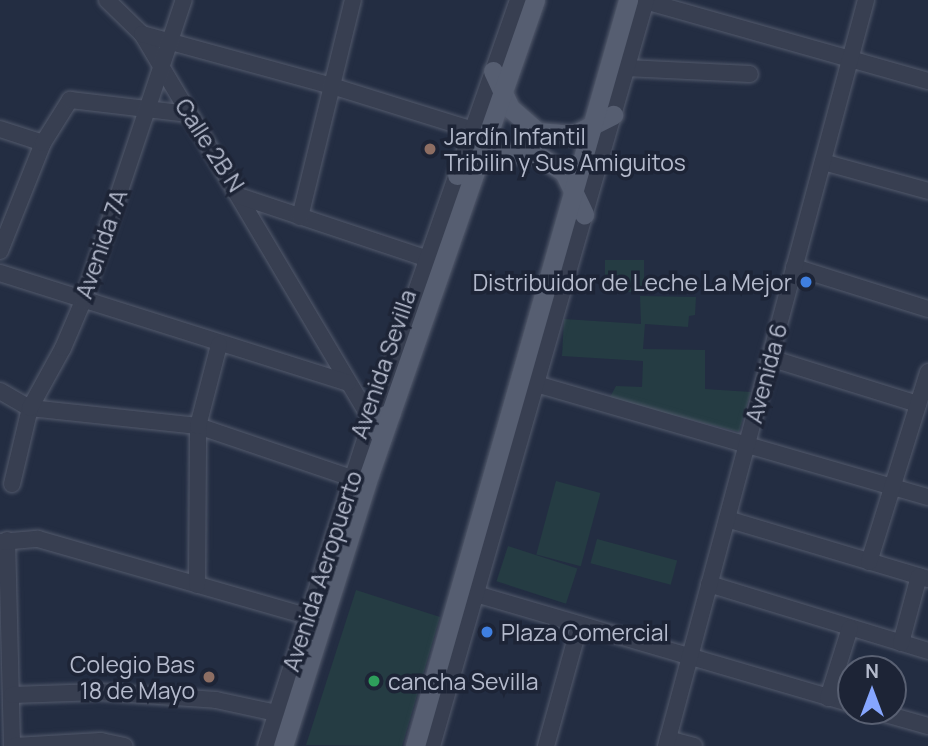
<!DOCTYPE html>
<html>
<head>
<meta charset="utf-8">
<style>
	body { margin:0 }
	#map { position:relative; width:928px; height:746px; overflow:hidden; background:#232d42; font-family:Manrope,sans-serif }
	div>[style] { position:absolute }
	.green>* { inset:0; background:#253c43; transform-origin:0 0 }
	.roads { filter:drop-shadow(0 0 2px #535a6c) drop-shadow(0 0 2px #535a6c) }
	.minor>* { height:16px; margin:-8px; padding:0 8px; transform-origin:8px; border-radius:8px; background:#383f51 }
	.major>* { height:19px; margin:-9.5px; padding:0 9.5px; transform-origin:9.5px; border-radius:9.5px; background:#565e71 }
	.dots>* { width:19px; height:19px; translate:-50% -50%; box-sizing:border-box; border:4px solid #1d2436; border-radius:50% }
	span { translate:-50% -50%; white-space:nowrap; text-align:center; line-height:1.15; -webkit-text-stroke:7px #1d2436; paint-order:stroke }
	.poi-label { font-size:23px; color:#b4bacc }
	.left { translate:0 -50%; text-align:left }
	.right { translate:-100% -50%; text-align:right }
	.street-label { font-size:23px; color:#b4bacc }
	.north { position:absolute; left:837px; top:655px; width:70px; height:70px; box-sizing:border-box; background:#1d2436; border:2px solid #596072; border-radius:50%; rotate:0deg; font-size:19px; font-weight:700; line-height:28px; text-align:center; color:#b4bacc }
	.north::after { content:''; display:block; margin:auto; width:24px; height:32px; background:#86a6ff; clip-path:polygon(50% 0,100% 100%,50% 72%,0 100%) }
</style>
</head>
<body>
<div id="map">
	<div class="green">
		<i style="left:605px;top:260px;width:39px;height:32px"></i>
		<i style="clip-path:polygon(640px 296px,696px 297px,695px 315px,689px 316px,688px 327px,645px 324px,643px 349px,705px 350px,705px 389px,751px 392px,739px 432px,609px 399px,616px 386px,642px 387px,643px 361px,562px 356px,564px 319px,641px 324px)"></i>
		<i style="left:556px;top:481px;width:46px;height:76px;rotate:15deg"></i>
		<i style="left:597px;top:539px;width:83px;height:25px;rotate:15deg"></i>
		<i style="left:508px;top:546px;width:73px;height:37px;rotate:18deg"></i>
		<i style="clip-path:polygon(356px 590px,440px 617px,402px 746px,306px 745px)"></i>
	</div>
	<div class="roads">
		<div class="minor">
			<i style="left:107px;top:0;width:49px;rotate:44.2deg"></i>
			<i style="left:142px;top:34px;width:449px;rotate:59.3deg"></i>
			<i style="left:645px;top:1px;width:294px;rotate:15.8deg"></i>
			<i style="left:142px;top:34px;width:197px;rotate:15.3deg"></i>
			<i style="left:332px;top:86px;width:148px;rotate:17.3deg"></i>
			<i style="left:626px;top:68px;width:124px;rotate:2.8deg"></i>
			<i style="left:0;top:129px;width:45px;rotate:18deg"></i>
			<i style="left:823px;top:162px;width:109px;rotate:15.4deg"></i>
			<i style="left:239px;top:196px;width:199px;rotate:18.4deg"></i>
			<i style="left:300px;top:217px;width:223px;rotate:-76.3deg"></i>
			<i style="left:0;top:251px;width:116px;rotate:-68.3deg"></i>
			<i style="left:43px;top:143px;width:51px;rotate:-57.9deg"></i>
			<i style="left:70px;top:100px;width:120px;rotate:6.7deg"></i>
			<i style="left:794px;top:267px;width:140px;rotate:17.4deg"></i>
			<i style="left:0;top:273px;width:365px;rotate:17.5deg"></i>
			<i style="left:770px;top:358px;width:155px;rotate:17.3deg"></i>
			<i style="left:536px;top:384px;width:408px;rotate:16.1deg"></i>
			<i style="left:0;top:391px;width:34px;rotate:30deg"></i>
			<i style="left:30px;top:408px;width:169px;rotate:6.1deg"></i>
			<i style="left:198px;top:426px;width:163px;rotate:18.7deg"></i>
			<i style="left:12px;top:484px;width:78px;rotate:-76.7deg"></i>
			<i style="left:30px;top:408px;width:68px;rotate:-61.2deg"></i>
			<i style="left:63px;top:348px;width:51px;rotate:-66.9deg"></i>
			<i style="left:83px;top:301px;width:317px;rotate:-71.5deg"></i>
			<i style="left:727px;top:519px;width:210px;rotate:16.6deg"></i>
			<i style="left:7px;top:540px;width:206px;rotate:88.6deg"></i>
			<i style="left:0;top:542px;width:38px;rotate:-5deg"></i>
			<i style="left:38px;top:539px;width:279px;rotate:16deg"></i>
			<i style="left:869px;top:562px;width:199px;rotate:-72.7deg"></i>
			<i style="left:709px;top:584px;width:229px;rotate:17deg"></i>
			<i style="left:197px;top:585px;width:159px;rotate:-89.6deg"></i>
			<i style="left:198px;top:426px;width:84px;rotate:-75.5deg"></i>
			<i style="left:476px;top:594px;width:391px;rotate:16.3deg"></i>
			<i style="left:901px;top:643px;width:69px;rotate:-75deg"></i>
			<i style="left:12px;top:695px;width:88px;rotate:-2deg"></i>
			<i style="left:100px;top:692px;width:116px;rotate:3.9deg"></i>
			<i style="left:216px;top:700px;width:61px;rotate:12.2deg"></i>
			<i style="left:828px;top:698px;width:73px;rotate:-72.6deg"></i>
			<i style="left:875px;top:711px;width:55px;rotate:15.8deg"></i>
			<i style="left:668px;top:739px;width:27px;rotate:15deg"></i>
			<i style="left:15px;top:746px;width:86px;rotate:-3.3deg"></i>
			<i style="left:101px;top:741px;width:24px;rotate:12deg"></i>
			<i style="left:266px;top:746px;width:342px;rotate:-72.1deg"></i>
			<i style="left:371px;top:420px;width:445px;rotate:-70.7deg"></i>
			<i style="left:432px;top:746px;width:776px;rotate:-73.99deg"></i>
			<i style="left:546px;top:746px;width:123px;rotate:-74.5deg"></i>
			<i style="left:666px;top:746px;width:772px;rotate:-74.99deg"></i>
		</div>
		<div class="major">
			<i style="left:493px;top:71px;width:41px;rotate:65.3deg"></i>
			<i style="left:510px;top:108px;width:37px;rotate:41deg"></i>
			<i style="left:538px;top:132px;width:35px;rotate:5deg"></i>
			<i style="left:573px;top:135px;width:45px;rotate:-26.6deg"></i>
			<i style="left:457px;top:175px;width:43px;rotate:-27.8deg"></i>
			<i style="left:495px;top:155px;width:38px;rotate:-5deg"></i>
			<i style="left:533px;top:152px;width:37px;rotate:33deg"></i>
			<i style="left:564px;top:172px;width:47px;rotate:64.5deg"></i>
			<i style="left:382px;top:438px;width:21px;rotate:-121deg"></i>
			<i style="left:371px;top:420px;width:21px;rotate:-19deg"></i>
			<i style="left:283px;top:746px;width:284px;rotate:-72.4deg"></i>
			<i style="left:369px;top:475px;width:503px;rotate:-70.74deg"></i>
			<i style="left:415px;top:746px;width:776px;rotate:-74.06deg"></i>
		</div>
	</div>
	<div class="dots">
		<i style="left:430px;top:149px;background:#8d6e63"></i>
		<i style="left:806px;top:282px;background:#3f7fe0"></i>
		<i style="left:487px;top:632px;background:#3f7fe0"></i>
		<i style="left:209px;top:677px;background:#8d6e63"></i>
		<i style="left:374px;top:681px;background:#2e9e5b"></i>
	</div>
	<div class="poi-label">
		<span class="left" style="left:444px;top:149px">Jardín Infantil<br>Tribilin y Sus Amiguitos</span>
		<span class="right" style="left:792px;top:282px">Distribuidor de Leche La Mejor</span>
		<span class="left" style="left:501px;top:632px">Plaza Comercial</span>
		<span class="right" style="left:195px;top:677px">Colegio Bas<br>18 de Mayo</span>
		<span class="left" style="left:388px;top:681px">cancha Sevilla</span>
	</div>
	<div class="street-label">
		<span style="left:210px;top:145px;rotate:57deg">Calle 2B N</span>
		<span style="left:101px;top:244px;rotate:-71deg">Avenida 7A</span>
		<span style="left:383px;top:364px;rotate:-71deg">Avenida Sevilla</span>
		<span style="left:766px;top:373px;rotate:-75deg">Avenida 6</span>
		<span style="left:322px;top:571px;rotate:-72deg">Avenida Aeropuerto</span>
	</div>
	<div class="north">N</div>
</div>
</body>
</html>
